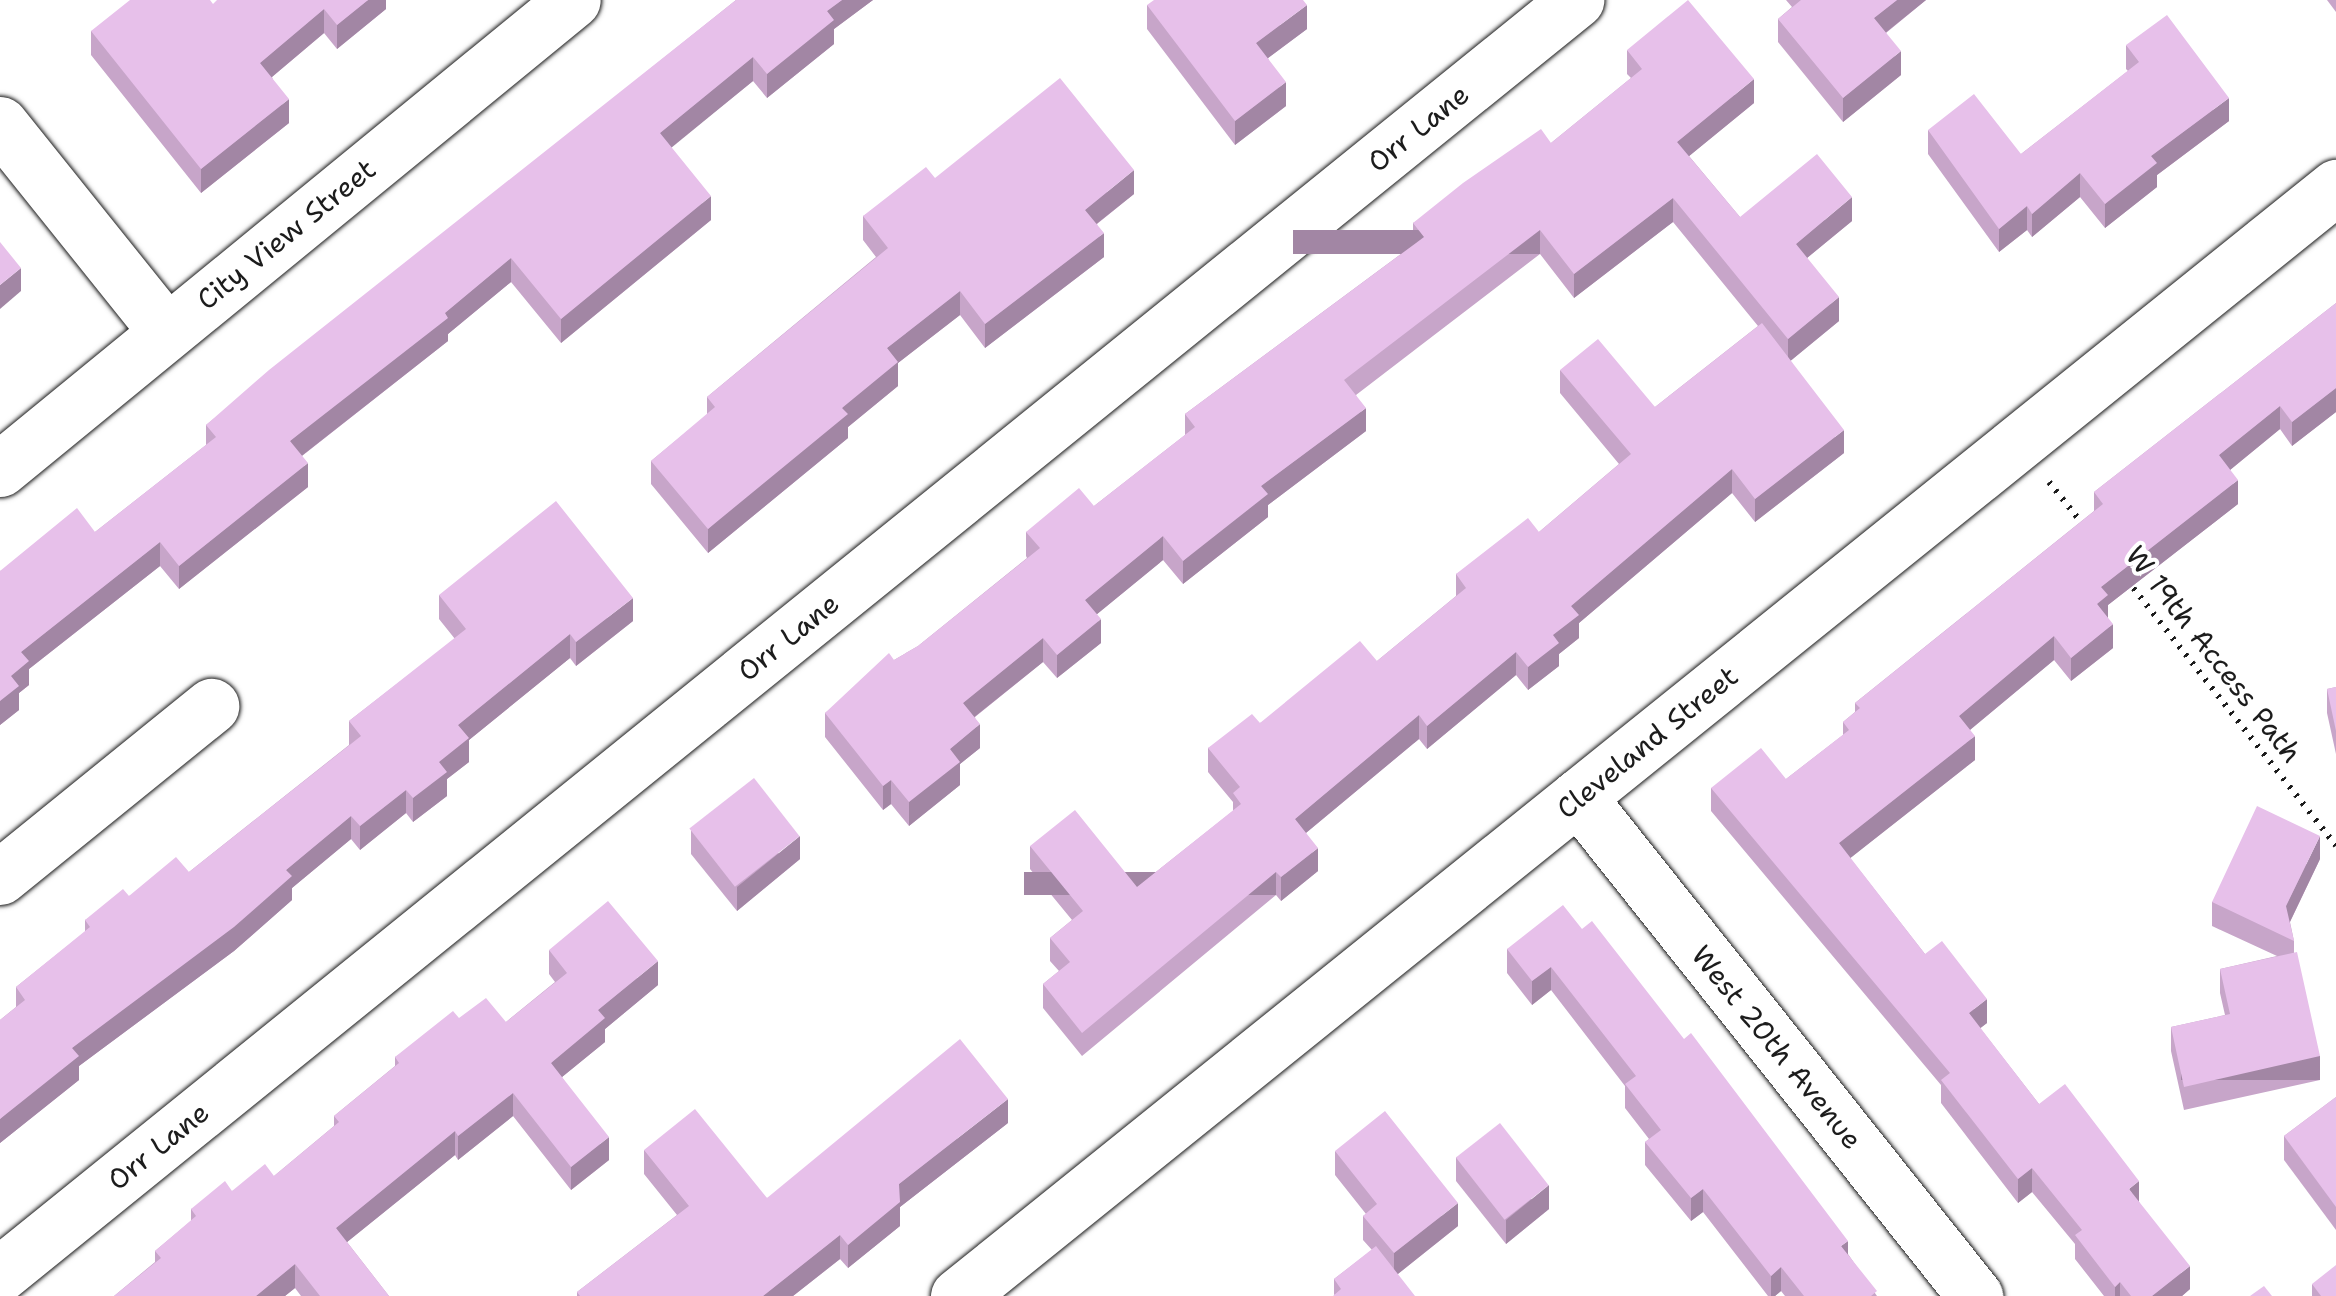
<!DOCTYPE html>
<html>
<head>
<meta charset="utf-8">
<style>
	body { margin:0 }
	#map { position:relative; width:2336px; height:1296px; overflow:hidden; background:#fff; font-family:"Shantell Sans",sans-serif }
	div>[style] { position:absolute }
	.path>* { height:6px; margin-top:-3px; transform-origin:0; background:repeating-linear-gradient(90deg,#1c1c1c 0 2.5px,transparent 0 10.5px) }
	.roads { filter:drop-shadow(0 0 2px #1c1c1c) drop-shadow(0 0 2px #1c1c1c) }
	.minor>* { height:55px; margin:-27.5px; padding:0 27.5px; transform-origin:27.5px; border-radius:27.5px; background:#fff }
	.wall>* { inset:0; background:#c7a5c9 }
	.shaded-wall>* { inset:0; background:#a286a4; transform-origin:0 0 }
	.building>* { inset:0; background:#e7c0ea; transform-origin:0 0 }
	span { translate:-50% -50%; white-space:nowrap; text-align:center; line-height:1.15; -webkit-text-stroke:8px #fff; paint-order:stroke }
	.street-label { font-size:28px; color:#1c1c1c }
</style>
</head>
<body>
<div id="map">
	<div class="path">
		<i style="left:2049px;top:482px;width:58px;rotate:51.3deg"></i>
		<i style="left:2127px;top:580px;width:338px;rotate:51.8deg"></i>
	</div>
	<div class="roads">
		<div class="minor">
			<i style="left:0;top:124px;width:265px;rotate:51.3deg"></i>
			<i style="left:0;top:469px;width:740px;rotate:-39.3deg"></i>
			<i style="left:1578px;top:797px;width:638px;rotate:51.49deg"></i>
			<i style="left:0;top:877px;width:272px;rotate:-39deg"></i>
			<i style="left:0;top:1274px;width:2027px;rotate:-38.95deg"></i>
			<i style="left:958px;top:1296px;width:1769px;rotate:-38.83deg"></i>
		</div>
	</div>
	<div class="wall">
		<i style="clip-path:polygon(386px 0,386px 9px,337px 49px,324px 33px,272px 77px,289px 123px,201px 193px,91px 55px,91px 31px,213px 4px)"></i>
		<i style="clip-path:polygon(736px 0,873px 0,834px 29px,834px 44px,767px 98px,753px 81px,671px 147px,711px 220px,561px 343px,511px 282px,448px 334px,448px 341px,302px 456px,308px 487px,179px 589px,160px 566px,29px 669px,29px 685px,19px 693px,19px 710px,0 725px,0 571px,95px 532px,206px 445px,206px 425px)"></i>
		<i style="clip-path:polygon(1786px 0,1926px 0,1886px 33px,1901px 75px,1843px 122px,1778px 42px,1778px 19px,1792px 7px)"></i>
		<i style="clip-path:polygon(2327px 0,2336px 0,2336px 12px)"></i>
		<i style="clip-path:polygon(1147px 5px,1307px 29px,1268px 58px,1286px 106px,1235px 145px,1147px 29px)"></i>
		<i style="clip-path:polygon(2126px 45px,2229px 121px,2157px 175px,2157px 187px,2105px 228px,2080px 197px,2032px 237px,2027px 230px,1999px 252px,1928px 154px,1928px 130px,2021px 154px,2128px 71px,2126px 69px)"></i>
		<i style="clip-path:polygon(1627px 50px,1754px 103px,1689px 156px,1740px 217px,1852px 221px,1807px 258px,1839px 321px,1790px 361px,1844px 453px,1755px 522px,1732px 493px,1579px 623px,1579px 638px,1559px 654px,1559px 666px,1528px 690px,1516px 675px,1427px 749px,1419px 739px,1306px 833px,1318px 871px,1281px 901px,1276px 895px,1082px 1056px,1043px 1008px,1043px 984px,1059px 971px,1050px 961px,1050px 938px,1072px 920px,1030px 869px,1030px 846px,1137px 887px,1233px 811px,1233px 802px,1208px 772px,1208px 748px,1260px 723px,1377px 661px,1456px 596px,1456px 574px,1539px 532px,1619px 464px,1560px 393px,1560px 370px,1655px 407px,1758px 326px,1673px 222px,1574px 298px,1540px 254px,1356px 395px,1366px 431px,1268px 505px,1268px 517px,1183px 584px,1163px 560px,1097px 614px,1101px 643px,1057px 678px,1043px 662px,975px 717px,980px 748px,960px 764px,960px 785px,909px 826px,891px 804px,883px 810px,825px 737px,825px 713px,894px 660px,918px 646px,1027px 558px,1026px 556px,1026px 532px,1094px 506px,1185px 435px,1185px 414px,1413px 245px,1413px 223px,1551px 143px,1631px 78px,1627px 74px)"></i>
		<i style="clip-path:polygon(935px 178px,1134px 194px,1097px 224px,1104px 257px,985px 348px,960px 315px,898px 363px,898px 386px,848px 427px,848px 438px,708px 553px,651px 484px,651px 461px,707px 415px,707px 397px,876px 257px,863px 240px,863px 216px)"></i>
		<i style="clip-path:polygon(2336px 303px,2336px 412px,2292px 446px,2280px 429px,2230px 470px,2238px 504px,2108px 605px,2108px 618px,2113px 648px,2071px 681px,2054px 660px,1970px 730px,1975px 760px,1850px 858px,1925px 954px,1987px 1023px,1980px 1028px,2039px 1104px,2139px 1202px,2190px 1289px,2182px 1296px,2104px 1296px,2075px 1259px,2075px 1244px,2032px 1192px,2018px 1203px,1941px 1103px,1941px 1085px,1711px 811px,1711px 788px,1786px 779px,1843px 735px,1843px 722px,1855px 712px,1855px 703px,2094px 511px,2094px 492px)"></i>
		<i style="clip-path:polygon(439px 595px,633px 621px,576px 666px,570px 658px,469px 740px,469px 762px,447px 779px,447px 796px,413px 822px,406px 813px,360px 850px,351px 839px,292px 888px,292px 900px,234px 951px,79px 1066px,79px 1080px,0 1143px,0 1020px,16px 1007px,16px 987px,85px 932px,85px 920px,129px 896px,189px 872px,349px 745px,349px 721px,455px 639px,439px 619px)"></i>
		<i style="clip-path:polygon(2336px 687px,2336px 754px,2327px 713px,2327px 689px)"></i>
		<i style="clip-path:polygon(691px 830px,800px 859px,737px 911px,691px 854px)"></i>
		<i style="clip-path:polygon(2320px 859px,2290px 922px,2294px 941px,2294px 953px,2320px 1080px,2184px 1110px,2171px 1051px,2171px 1027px,2225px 1015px,2220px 993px,2220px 969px,2277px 956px,2212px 926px,2212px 902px)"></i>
		<i style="clip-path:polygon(1582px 929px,1848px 1254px,1877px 1296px,1785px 1296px,1781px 1291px,1775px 1296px,1768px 1296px,1703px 1212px,1691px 1221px,1645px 1165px,1645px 1142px,1649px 1139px,1625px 1108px,1625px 1086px,1551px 990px,1532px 1005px,1507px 973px,1507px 949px)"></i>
		<i style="clip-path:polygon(549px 950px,658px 985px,605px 1029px,605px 1042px,562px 1077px,609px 1160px,571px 1190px,513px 1116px,458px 1160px,455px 1155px,347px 1242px,389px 1296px,301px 1296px,295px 1288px,285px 1296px,114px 1296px,155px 1262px,155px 1251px,191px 1221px,191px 1209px,232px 1191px,274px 1176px,334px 1126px,334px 1116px,395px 1066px,395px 1057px,459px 1018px,506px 1022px,555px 982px,549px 974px)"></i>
		<i style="clip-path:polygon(2336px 1097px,2336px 1230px,2284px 1160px,2284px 1136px)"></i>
		<i style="clip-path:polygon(1008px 1123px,900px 1207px,900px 1226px,848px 1268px,840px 1259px,793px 1296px,577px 1296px,577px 1292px,677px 1215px,644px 1174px,644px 1150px,767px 1198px)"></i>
		<i style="clip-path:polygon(1335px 1151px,1458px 1226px,1398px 1274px,1334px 1295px,1334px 1279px,1372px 1250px,1363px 1240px,1363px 1216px,1366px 1214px,1335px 1175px)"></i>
		<i style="clip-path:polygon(1456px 1157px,1549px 1209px,1506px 1244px,1456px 1181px)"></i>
		<i style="clip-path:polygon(2312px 1284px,2336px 1296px,2312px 1296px)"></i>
	</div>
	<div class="shaded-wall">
		<i style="clip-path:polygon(368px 0,386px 0,386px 9px,337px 49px,337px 25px)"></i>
		<i style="clip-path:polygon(842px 0,873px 0,834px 29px,834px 44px,767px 98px,767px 74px,827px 11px)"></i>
		<i style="clip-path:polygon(1897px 0,1926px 0,1874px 42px,1874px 18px)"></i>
		<i style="clip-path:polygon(1307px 5px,1307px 29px,1256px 67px,1256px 43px)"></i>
		<i style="clip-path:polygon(324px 9px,324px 33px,260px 87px,260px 63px)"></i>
		<i style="clip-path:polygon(1901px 51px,1901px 75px,1843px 122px,1843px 98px)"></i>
		<i style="clip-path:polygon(753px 57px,753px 81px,660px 157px,660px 133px)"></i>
		<i style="clip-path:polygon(1754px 79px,1754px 103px,1677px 166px,1677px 142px)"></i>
		<i style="clip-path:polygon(1286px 82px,1286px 106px,1235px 145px,1235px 121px)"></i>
		<i style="clip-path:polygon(2229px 98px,2229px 121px,2157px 175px,2157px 187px,2105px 228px,2105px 204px,2151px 156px)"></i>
		<i style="clip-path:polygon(289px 99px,289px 123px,201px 193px,201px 169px)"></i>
		<i style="clip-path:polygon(1134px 170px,1134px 194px,1085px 233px,1085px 210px)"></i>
		<i style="clip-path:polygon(2080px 173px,2080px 197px,2032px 237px,2032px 214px)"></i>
		<i style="clip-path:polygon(711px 196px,711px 220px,561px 343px,561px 319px)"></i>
		<i style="clip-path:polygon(1852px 197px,1852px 221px,1796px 267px,1796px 244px)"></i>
		<i style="clip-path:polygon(1673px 198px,1673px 222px,1574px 298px,1574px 274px)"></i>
		<i style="clip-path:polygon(2027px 206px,2027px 230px,1999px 252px,1999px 229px)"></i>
		<i style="left:1540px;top:230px;width:24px;height:247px;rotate:90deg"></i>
		<i style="clip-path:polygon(1104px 233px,1104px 257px,985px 348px,985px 324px)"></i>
		<i style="clip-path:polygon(511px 258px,511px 282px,448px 334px,448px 341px,290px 465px,290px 441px)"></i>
		<i style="clip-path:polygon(21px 268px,21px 291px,0 309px,0 285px)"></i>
		<i style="clip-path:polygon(960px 291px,960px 315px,898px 363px,898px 386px,848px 427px,848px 438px,708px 553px,708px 529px,842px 408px,887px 348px)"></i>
		<i style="clip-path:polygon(1839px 297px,1839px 321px,1788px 363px,1788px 339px)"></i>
		<i style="clip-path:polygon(2336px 388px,2336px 412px,2292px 446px,2292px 422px)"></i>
		<i style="clip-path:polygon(2280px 406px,2280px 429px,2219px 479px,2219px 455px)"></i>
		<i style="clip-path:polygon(1366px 408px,1366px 431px,1268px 505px,1268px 517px,1183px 584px,1183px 561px,1261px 486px)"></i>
		<i style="clip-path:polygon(1844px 430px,1844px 453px,1755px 522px,1755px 499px)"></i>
		<i style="clip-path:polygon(308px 463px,308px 487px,179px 589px,179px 566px)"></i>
		<i style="clip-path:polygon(1732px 469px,1732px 493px,1579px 623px,1579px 638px,1559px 654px,1559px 666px,1528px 690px,1528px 667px,1571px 606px)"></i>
		<i style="clip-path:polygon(2238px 480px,2238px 504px,2108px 605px,2108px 619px,2097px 604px,2101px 587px)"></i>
		<i style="clip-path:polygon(1163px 536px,1163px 560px,1085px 624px,1085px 600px)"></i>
		<i style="clip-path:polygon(160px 542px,160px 566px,29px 669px,29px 685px,19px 693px,19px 710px,0 725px,0 701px,21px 652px)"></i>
		<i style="clip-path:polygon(633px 598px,633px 621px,576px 666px,576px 642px)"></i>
		<i style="clip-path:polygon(1101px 619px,1101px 643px,1057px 678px,1057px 655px)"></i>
		<i style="clip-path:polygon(2113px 624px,2113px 648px,2071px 681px,2071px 658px)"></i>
		<i style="clip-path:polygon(570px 634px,570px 658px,469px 740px,469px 762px,447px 779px,447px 796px,413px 822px,413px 798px,439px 762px,458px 725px)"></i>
		<i style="clip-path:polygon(2054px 636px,2054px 660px,1959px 739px,1959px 716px)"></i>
		<i style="clip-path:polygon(1043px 638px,1043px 662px,963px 726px,963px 703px)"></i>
		<i style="clip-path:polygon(1516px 652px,1516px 675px,1427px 749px,1427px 726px)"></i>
		<i style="clip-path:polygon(1419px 715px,1419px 739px,1295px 842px,1295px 819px)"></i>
		<i style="clip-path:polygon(980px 724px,980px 748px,960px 764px,960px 785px,909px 826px,909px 802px,950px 749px)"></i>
		<i style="clip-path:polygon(1975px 736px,1975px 760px,1839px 867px,1839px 843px)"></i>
		<i style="clip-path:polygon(891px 780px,891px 804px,883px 810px,883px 786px)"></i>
		<i style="clip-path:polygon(406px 790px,406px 813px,360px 850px,360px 826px)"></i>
		<i style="clip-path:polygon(351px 816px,351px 839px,292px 888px,292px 900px,234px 951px,79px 1066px,79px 1080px,0 1143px,0 1119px,72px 1048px)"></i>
		<i style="clip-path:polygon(800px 836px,800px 859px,737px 911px,737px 887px)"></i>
		<i style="clip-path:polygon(2320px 836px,2320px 859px,2286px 930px,2286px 906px)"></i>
		<i style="clip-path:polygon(1318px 848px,1318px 871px,1281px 901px,1281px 877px)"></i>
		<i style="left:1276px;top:872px;width:23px;height:252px;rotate:90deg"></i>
		<i style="clip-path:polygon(658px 961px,658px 985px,605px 1029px,605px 1042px,551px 1086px,551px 1063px,598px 1010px)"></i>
		<i style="clip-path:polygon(1551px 967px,1551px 990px,1532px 1005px,1532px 981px)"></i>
		<i style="clip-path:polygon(1987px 999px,1987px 1023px,1969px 1037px,1969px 1013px)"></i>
		<i style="left:2320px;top:1056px;width:24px;height:139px;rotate:90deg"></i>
		<i style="clip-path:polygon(513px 1093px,513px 1116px,458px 1160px,458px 1136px)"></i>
		<i style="clip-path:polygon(1008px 1099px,1008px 1123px,900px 1207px,900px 1226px,848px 1268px,848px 1245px,899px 1184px)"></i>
		<i style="clip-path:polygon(455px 1131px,455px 1155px,336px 1251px,336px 1228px)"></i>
		<i style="clip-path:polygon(609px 1137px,609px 1160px,571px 1190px,571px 1167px)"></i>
		<i style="clip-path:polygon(2032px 1168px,2032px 1192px,2018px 1203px,2018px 1179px)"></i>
		<i style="clip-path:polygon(2139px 1181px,2139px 1205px,2129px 1189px)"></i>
		<i style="clip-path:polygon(1549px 1185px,1549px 1209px,1506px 1244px,1506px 1220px)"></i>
		<i style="clip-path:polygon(1703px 1189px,1703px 1212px,1691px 1221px,1691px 1198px)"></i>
		<i style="clip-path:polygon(1458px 1203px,1458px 1226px,1394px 1277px,1394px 1253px)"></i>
		<i style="clip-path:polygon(840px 1235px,840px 1259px,793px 1296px,763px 1296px)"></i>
		<i style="clip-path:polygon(1848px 1241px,1848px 1264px,1841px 1246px)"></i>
		<i style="clip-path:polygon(295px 1264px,295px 1288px,285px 1296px,256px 1296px)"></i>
		<i style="clip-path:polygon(2190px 1266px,2190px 1289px,2182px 1296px,2152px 1296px)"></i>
		<i style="clip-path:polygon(1781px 1267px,1781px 1291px,1775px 1296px,1771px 1296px,1771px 1276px)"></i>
		<i style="clip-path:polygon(2120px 1282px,2120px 1296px,2115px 1296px,2115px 1287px)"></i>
	</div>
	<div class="building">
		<i style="clip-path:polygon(130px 0,210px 0,213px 4px,217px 0,368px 0,337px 25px,324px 9px,260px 63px,289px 99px,201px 169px,91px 31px)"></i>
		<i style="clip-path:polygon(736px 0,842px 0,827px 11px,834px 20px,767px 74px,753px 57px,660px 133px,711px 196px,561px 319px,511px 258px,445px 313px,448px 318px,290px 441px,308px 463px,179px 566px,160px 542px,21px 652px,29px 661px,11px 676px,19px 686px,0 701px,0 571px,77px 508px,95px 532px,216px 437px,206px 425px,269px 370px)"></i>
		<i style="clip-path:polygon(1154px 0,1303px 0,1307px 5px,1256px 43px,1286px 82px,1235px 121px,1147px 5px)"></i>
		<i style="clip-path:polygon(1688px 0,1754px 79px,1677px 142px,1740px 217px,1817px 154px,1852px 197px,1796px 244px,1839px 297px,1788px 339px,1673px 198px,1574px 274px,1540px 230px,1344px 380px,1366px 408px,1261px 486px,1268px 494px,1183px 561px,1163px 536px,1085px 600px,1101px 619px,1057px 655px,1043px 638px,963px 703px,980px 724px,950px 749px,960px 762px,909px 802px,891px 780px,883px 786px,825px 713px,889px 653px,894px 660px,918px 646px,1040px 548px,1026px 532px,1079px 488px,1094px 506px,1195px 427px,1185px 414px,1424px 237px,1413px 223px,1463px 183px,1541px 129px,1551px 143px,1642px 69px,1627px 50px)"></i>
		<i style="clip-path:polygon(1801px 0,1897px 0,1874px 18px,1901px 51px,1843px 98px,1778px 19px)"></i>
		<i style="clip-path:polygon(2167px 15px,2229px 98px,2151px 156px,2157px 163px,2105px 204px,2080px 173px,2032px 214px,2027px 206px,1999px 229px,1928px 130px,1974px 94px,2021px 154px,2139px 62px,2126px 45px)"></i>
		<i style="clip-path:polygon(1060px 78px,1134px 170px,1085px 210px,1104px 233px,985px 324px,960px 291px,887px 348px,898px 362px,842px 408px,848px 414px,708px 529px,651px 461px,715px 407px,707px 397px,888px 248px,863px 216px,926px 167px,935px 178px)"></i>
		<i style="clip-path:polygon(0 242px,21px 268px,0 285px)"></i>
		<i style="clip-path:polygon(2336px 303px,2336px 388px,2292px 422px,2280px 406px,2219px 455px,2238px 480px,2101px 587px,2108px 595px,2097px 604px,2113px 624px,2071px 658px,2054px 636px,1959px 716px,1975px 736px,1839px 843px,1925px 954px,1942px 941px,1987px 999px,1969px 1013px,2039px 1104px,2065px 1084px,2139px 1181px,2129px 1189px,2190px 1266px,2152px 1296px,2131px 1296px,2120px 1282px,2115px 1287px,2075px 1235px,2082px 1230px,2032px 1168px,2018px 1179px,1941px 1080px,1950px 1073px,1711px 788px,1761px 748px,1786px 779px,1849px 730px,1843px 722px,1860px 708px,1855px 703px,2103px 504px,2094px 492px)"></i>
		<i style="clip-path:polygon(1762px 323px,1844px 430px,1755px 499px,1732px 469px,1571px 606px,1579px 615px,1553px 635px,1559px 643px,1528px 667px,1516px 652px,1427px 726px,1419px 715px,1295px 819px,1318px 848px,1281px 877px,1276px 872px,1082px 1033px,1043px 984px,1070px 962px,1050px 938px,1083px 911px,1030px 846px,1075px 810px,1137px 887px,1241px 804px,1233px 793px,1240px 787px,1208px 748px,1252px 714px,1260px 723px,1360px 641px,1377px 661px,1466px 588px,1456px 574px,1528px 518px,1539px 532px,1631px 454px,1560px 370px,1598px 339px,1655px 407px)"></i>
		<i style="clip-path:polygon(556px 501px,633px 598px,576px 642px,570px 634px,458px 725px,469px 738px,439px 762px,447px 772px,413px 798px,406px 790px,360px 826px,351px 816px,286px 870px,292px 876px,234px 927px,72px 1048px,79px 1056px,0 1119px,0 1020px,25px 1000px,16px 987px,90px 927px,85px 920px,123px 889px,129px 896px,176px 857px,189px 872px,361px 736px,349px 721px,466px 629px,439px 595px)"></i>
		<i style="clip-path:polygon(2336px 687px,2336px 731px,2327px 689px)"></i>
		<i style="left:754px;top:778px;width:74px;height:82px;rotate:52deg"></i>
		<i style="clip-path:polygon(2257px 806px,2320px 836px,2286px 906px,2294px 941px,2212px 902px)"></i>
		<i style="clip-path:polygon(608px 901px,658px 961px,598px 1010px,605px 1018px,551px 1063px,609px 1137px,571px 1167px,513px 1093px,458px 1136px,455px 1131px,336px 1228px,389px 1296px,320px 1296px,295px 1264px,256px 1296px,114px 1296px,161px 1258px,155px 1251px,196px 1216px,191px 1209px,225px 1181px,232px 1191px,265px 1164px,274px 1176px,339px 1122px,334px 1116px,399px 1063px,395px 1057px,453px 1011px,459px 1018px,486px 998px,506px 1022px,567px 973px,549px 950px)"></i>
		<i style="clip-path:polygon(1563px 905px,1582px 929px,1592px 921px,1684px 1039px,1691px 1033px,1848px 1241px,1841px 1246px,1877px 1291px,1871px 1296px,1804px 1296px,1781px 1267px,1771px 1276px,1703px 1189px,1691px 1198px,1645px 1142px,1661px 1130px,1625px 1084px,1636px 1076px,1551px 967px,1532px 981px,1507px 949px)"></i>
		<i style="clip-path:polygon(2297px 952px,2320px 1056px,2184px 1087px,2171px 1027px,2230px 1014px,2220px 969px)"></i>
		<i style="clip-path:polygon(960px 1039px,1008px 1099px,899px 1184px,900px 1202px,848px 1245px,840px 1235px,763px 1296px,580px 1296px,577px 1292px,689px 1206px,644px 1150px,695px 1109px,767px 1198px)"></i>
		<i style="clip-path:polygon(2336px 1097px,2336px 1207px,2284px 1136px)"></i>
		<i style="clip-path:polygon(1385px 1111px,1458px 1203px,1394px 1253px,1363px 1216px,1377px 1204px,1335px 1151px)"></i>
		<i style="left:1500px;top:1123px;width:79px;height:56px;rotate:52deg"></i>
		<i style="clip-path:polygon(1376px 1246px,1415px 1296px,1333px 1296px,1341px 1289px,1334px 1279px)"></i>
		<i style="clip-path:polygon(2336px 1265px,2336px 1296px,2321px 1296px,2312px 1284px)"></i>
		<i style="clip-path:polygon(2264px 1286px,2272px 1296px,2250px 1296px)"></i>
	</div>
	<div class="street-label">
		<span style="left:1418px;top:128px;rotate:-39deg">Orr Lane</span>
		<span style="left:286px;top:234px;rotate:-39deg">City View Street</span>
		<span style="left:788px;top:637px;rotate:-39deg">Orr Lane</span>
		<span style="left:2214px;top:654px;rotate:52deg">W 19th Access Path</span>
		<span style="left:1647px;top:742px;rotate:-39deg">Cleveland Street</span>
		<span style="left:1777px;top:1047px;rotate:51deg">West 20th Avenue</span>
		<span style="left:158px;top:1146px;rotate:-39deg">Orr Lane</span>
	</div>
</div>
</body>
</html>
